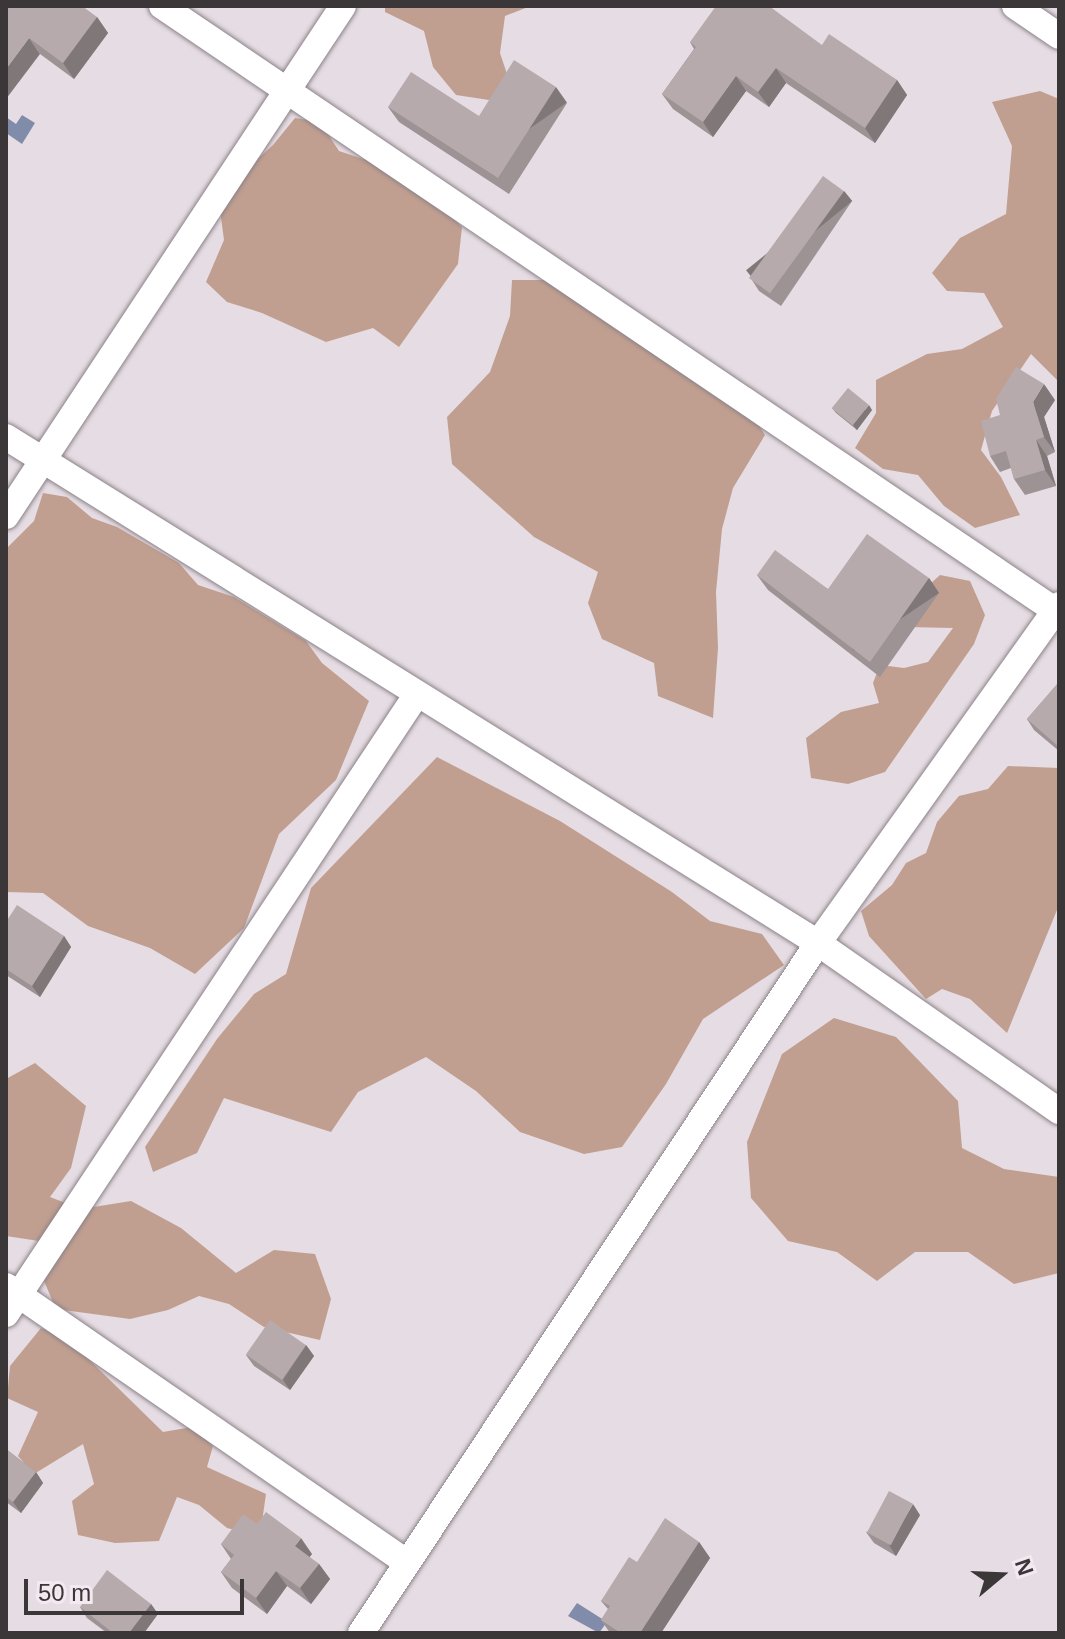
<!DOCTYPE html>
<html>
<head>
<meta charset="utf-8">
<style>
	body { margin:0 }
	#map { position:relative; width:1065px; height:1639px; overflow:hidden; background:#e6dce3; font-family:Helvetica,sans-serif }
	div>[style] { position:absolute }
	.forest>* { inset:0; background:#c19f90 }
	.water>* { inset:0; background:#818caa }
	.roads { filter:drop-shadow(0 0 2px #8b8288) drop-shadow(0 0 2px #8b8288) }
	.street>* { height:26px; margin:-13px; padding:0 13px; transform-origin:13px; border-radius:13px; background:#fff }
	.wall>* { inset:0; background:#9d9294 }
	.shaded-wall>* { inset:0; background:#807778; transform-origin:0 0 }
	.building>* { inset:0; background:#b7aaac; transform-origin:0 0 }
	span { translate:-50% -50%; white-space:nowrap; text-align:center; line-height:1.15; -webkit-text-stroke:8px #f4e9f0; paint-order:stroke }
	.frame { position:absolute; inset:0; border:8px solid #3b3739; pointer-events:none }
	.north { position:absolute; left:961px; top:1535px; width:80px; height:80px; -webkit-text-stroke:6px #f4e9f0; paint-order:stroke; rotate:71deg; font-size:22px; font-weight:700; line-height:32px; text-align:center; color:#3b3739 }
	.north::after { content:''; display:block; margin:auto; width:28px; height:36px; background:#3b3739; clip-path:polygon(50% 0,100% 100%,50% 72%,0 100%) }
	.scale { position:absolute; left:24px; top:1579px; width:220px; height:36px; box-sizing:border-box; border:4px solid #3b3739; border-top:0; padding-left:10px; font-size:24px; line-height:28px; white-space:nowrap; color:#3b3739; -webkit-text-stroke:6px #f4e9f0; paint-order:stroke }
</style>
</head>
<body>
<div id="map">
	<div class="forest">
		<i style="clip-path:polygon(385px 6px,531px 6px,505px 16px,500px 53px,509px 80px,489px 100px,456px 95px,433px 67px,424px 31px,385px 12px)"></i>
		<i style="clip-path:polygon(1040px 91px,1059px 99px,1059px 382px,1031px 354px,992px 411px,981px 450px,1001px 477px,1020px 515px,975px 528px,944px 506px,918px 475px,883px 469px,855px 448px,876px 413px,876px 380px,927px 354px,962px 349px,1003px 327px,984px 293px,947px 291px,932px 273px,960px 238px,1006px 214px,1012px 146px,992px 102px)"></i>
		<i style="clip-path:polygon(295px 118px,320px 122px,339px 151px,408px 174px,462px 227px,458px 264px,399px 347px,373px 328px,326px 342px,262px 313px,227px 302px,206px 282px,224px 240px,218px 195px,273px 145px)"></i>
		<i style="clip-path:polygon(512px 280px,549px 280px,738px 392px,765px 435px,733px 488px,722px 529px,716px 592px,718px 648px,713px 718px,658px 696px,654px 663px,602px 639px,588px 603px,598px 572px,534px 537px,452px 464px,447px 417px,490px 372px,510px 316px)"></i>
		<i style="clip-path:polygon(43px 493px,67px 497px,92px 518px,117px 527px,179px 563px,198px 585px,234px 597px,306px 641px,322px 663px,369px 701px,336px 780px,279px 834px,244px 928px,195px 974px,150px 948px,88px 926px,43px 893px,6px 892px,6px 549px,34px 521px)"></i>
		<i style="clip-path:polygon(940px 575px,970px 581px,985px 615px,974px 644px,885px 772px,848px 784px,811px 778px,806px 738px,841px 712px,879px 703px,873px 683px,880px 665px,904px 668px,928px 662px,953px 628px,907px 627px,919px 594px)"></i>
		<i style="clip-path:polygon(437px 757px,560px 821px,672px 892px,710px 921px,762px 934px,784px 965px,703px 1019px,666px 1084px,622px 1147px,584px 1154px,520px 1132px,476px 1091px,426px 1057px,358px 1092px,331px 1132px,224px 1098px,197px 1153px,153px 1172px,145px 1147px,217px 1039px,254px 994px,286px 974px,311px 888px)"></i>
		<i style="clip-path:polygon(1008px 766px,1059px 768px,1059px 905px,1007px 1033px,970px 999px,942px 989px,926px 999px,869px 936px,861px 911px,892px 885px,906px 863px,926px 853px,937px 822px,959px 796px,988px 789px)"></i>
		<i style="clip-path:polygon(834px 1018px,896px 1037px,958px 1101px,962px 1148px,1004px 1169px,1059px 1177px,1059px 1273px,1014px 1284px,968px 1252px,915px 1252px,877px 1281px,837px 1252px,788px 1241px,751px 1198px,747px 1142px,782px 1054px)"></i>
		<i style="clip-path:polygon(35px 1063px,86px 1106px,71px 1168px,50px 1197px,81px 1209px,131px 1201px,181px 1228px,236px 1273px,274px 1250px,315px 1254px,331px 1299px,320px 1340px,264px 1327px,229px 1304px,199px 1296px,168px 1310px,130px 1319px,56px 1309px,38px 1267px,52px 1243px,6px 1236px,6px 1079px)"></i>
		<i style="clip-path:polygon(41px 1328px,69px 1340px,163px 1432px,192px 1427px,213px 1446px,207px 1467px,266px 1494px,260px 1536px,227px 1528px,199px 1505px,177px 1497px,159px 1541px,115px 1543px,78px 1535px,72px 1501px,94px 1484px,83px 1444px,34px 1474px,18px 1456px,38px 1412px,7px 1398px,10px 1366px)"></i>
	</div>
	<div class="water">
		<i style="clip-path:polygon(22px 115px,35px 123px,22px 144px,6px 133px,6px 117px,16px 124px)"></i>
		<i style="clip-path:polygon(577px 1603px,607px 1622px,599px 1633px,568px 1616px)"></i>
	</div>
	<div class="roads">
		<div class="street">
			<i style="left:162px;top:6px;width:1083px;rotate:34.09deg"></i>
			<i style="left:1015px;top:6px;width:53px;rotate:34.3deg"></i>
			<i style="left:6px;top:437px;width:957px;rotate:31.93deg"></i>
			<i style="left:818px;top:943px;width:294px;rotate:34.9deg"></i>
			<i style="left:6px;top:516px;width:611px;rotate:-56.54deg"></i>
			<i style="left:6px;top:1286px;width:487px;rotate:34.6deg"></i>
			<i style="left:6px;top:1314px;width:744px;rotate:-56.46deg"></i>
			<i style="left:361px;top:1633px;width:828px;rotate:-56.48deg"></i>
			<i style="left:818px;top:943px;width:415px;rotate:-54.5deg"></i>
		</div>
	</div>
	<div class="wall">
		<i style="clip-path:polygon(6px 6px,97px 17px,108px 33px,74px 79px,40px 54px)"></i>
		<i style="clip-path:polygon(690px 42px,822px 45px,897px 80px,907px 95px,875px 143px,786px 83px,769px 107px,746px 91px,713px 137px,673px 109px,662px 94px,694px 49px)"></i>
		<i style="clip-path:polygon(567px 103px,509px 194px,399px 122px,388px 107px,479px 116px)"></i>
		<i style="clip-path:polygon(844px 191px,852px 201px,781px 306px,759px 291px,752px 280px)"></i>
		<i style="clip-path:polygon(1055px 400px,1044px 417px,1055px 452px,1047px 456px,1056px 486px,1025px 495px,1014px 479px,1011px 468px,1000px 472px,990px 456px,1000px 415px)"></i>
		<i style="clip-path:polygon(832px 408px,872px 410px,857px 430px,836px 413px)"></i>
		<i style="clip-path:polygon(757px 575px,828px 589px,929px 578px,939px 593px,880px 677px,768px 590px)"></i>
		<i style="clip-path:polygon(1059px 682px,1059px 751px,1034px 730px,1027px 719px)"></i>
		<i style="clip-path:polygon(6px 922px,64px 936px,71px 947px,40px 997px,6px 975px)"></i>
		<i style="clip-path:polygon(306px 1345px,314px 1356px,290px 1390px,254px 1366px,246px 1355px)"></i>
		<i style="clip-path:polygon(6px 1449px,36px 1472px,43px 1483px,21px 1513px,6px 1502px)"></i>
		<i style="clip-path:polygon(920px 1515px,896px 1556px,874px 1543px,866px 1532px)"></i>
		<i style="clip-path:polygon(257px 1524px,312px 1554px,309px 1557px,319px 1564px,330px 1579px,311px 1604px,287px 1586px,267px 1614px,232px 1588px,221px 1572px,231px 1559px,221px 1544px)"></i>
		<i style="clip-path:polygon(699px 1542px,710px 1558px,661px 1633px,610px 1633px,601px 1620px,608px 1609px,601px 1601px,637px 1562px)"></i>
		<i style="clip-path:polygon(151px 1604px,158px 1614px,144px 1633px,107px 1633px,87px 1618px,80px 1607px)"></i>
	</div>
	<div class="shaded-wall">
		<i style="clip-path:polygon(97px 17px,108px 33px,74px 79px,63px 63px)"></i>
		<i style="clip-path:polygon(29px 38px,40px 54px,6px 99px,6px 69px)"></i>
		<i style="clip-path:polygon(776px 68px,786px 83px,769px 107px,758px 92px)"></i>
		<i style="clip-path:polygon(736px 76px,746px 91px,713px 137px,703px 122px)"></i>
		<i style="clip-path:polygon(897px 80px,907px 95px,875px 143px,865px 128px)"></i>
		<i style="left:556px;top:87px;width:19px;height:108px;rotate:55deg"></i>
		<i style="left:844px;top:191px;width:13px;height:126px;rotate:51deg"></i>
		<i style="clip-path:polygon(1044px 384px,1055px 400px,1044px 417px,1055px 452px,1044px 437px,1033px 402px)"></i>
		<i style="clip-path:polygon(869px 405px,872px 410px,857px 430px,853px 425px)"></i>
		<i style="clip-path:polygon(1036px 440px,1047px 456px,1056px 486px,1045px 470px)"></i>
		<i style="left:929px;top:578px;width:18px;height:103px;rotate:56deg"></i>
		<i style="clip-path:polygon(64px 936px,71px 947px,40px 997px,32px 986px)"></i>
		<i style="clip-path:polygon(306px 1345px,314px 1356px,290px 1390px,283px 1380px)"></i>
		<i style="clip-path:polygon(36px 1472px,43px 1483px,21px 1513px,13px 1502px)"></i>
		<i style="clip-path:polygon(913px 1504px,920px 1515px,896px 1556px,889px 1545px)"></i>
		<i style="clip-path:polygon(301px 1538px,312px 1554px,306px 1562px,295px 1546px)"></i>
		<i style="clip-path:polygon(699px 1542px,710px 1558px,661px 1633px,640px 1633px)"></i>
		<i style="clip-path:polygon(319px 1564px,330px 1579px,311px 1604px,300px 1588px)"></i>
		<i style="clip-path:polygon(276px 1571px,287px 1586px,267px 1614px,256px 1598px)"></i>
		<i style="clip-path:polygon(151px 1604px,158px 1614px,144px 1633px,129px 1633px)"></i>
	</div>
	<div class="building">
		<i style="clip-path:polygon(6px 6px,82px 6px,97px 17px,63px 63px,29px 38px,6px 69px)"></i>
		<i style="clip-path:polygon(716px 6px,769px 6px,822px 45px,829px 34px,897px 80px,865px 128px,776px 68px,758px 92px,736px 76px,703px 122px,662px 94px,696px 47px,690px 42px)"></i>
		<i style="clip-path:polygon(514px 60px,556px 87px,498px 178px,388px 107px,411px 72px,479px 116px)"></i>
		<i style="left:823px;top:176px;width:26px;height:126px;rotate:36deg"></i>
		<i style="clip-path:polygon(1016px 367px,1044px 384px,1033px 402px,1044px 437px,1036px 440px,1045px 470px,1014px 479px,1006px 451px,990px 456px,981px 421px,1000px 415px,996px 399px)"></i>
		<i style="left:848px;top:388px;width:27px;height:26px;rotate:39deg"></i>
		<i style="clip-path:polygon(867px 534px,929px 578px,870px 662px,757px 575px,775px 550px,828px 589px)"></i>
		<i style="clip-path:polygon(1059px 682px,1059px 747px,1027px 719px)"></i>
		<i style="clip-path:polygon(17px 905px,64px 936px,32px 986px,6px 969px,6px 922px)"></i>
		<i style="left:270px;top:1320px;width:44px;height:42px;rotate:35deg"></i>
		<i style="clip-path:polygon(6px 1449px,36px 1472px,13px 1502px,6px 1497px)"></i>
		<i style="left:889px;top:1491px;width:27px;height:47px;rotate:28deg"></i>
		<i style="clip-path:polygon(266px 1512px,301px 1538px,295px 1546px,319px 1564px,300px 1588px,276px 1571px,256px 1598px,221px 1572px,234px 1555px,221px 1544px,243px 1514px,257px 1524px)"></i>
		<i style="clip-path:polygon(665px 1518px,699px 1542px,640px 1633px,621px 1633px,601px 1620px,610px 1606px,601px 1601px,629px 1557px,637px 1562px)"></i>
		<i style="clip-path:polygon(107px 1570px,151px 1604px,129px 1633px,113px 1633px,80px 1607px)"></i>
	</div>
	<div class="frame"></div>
	<div class="north">N</div>
	<div class="scale">50 m</div>
</div>
</body>
</html>
